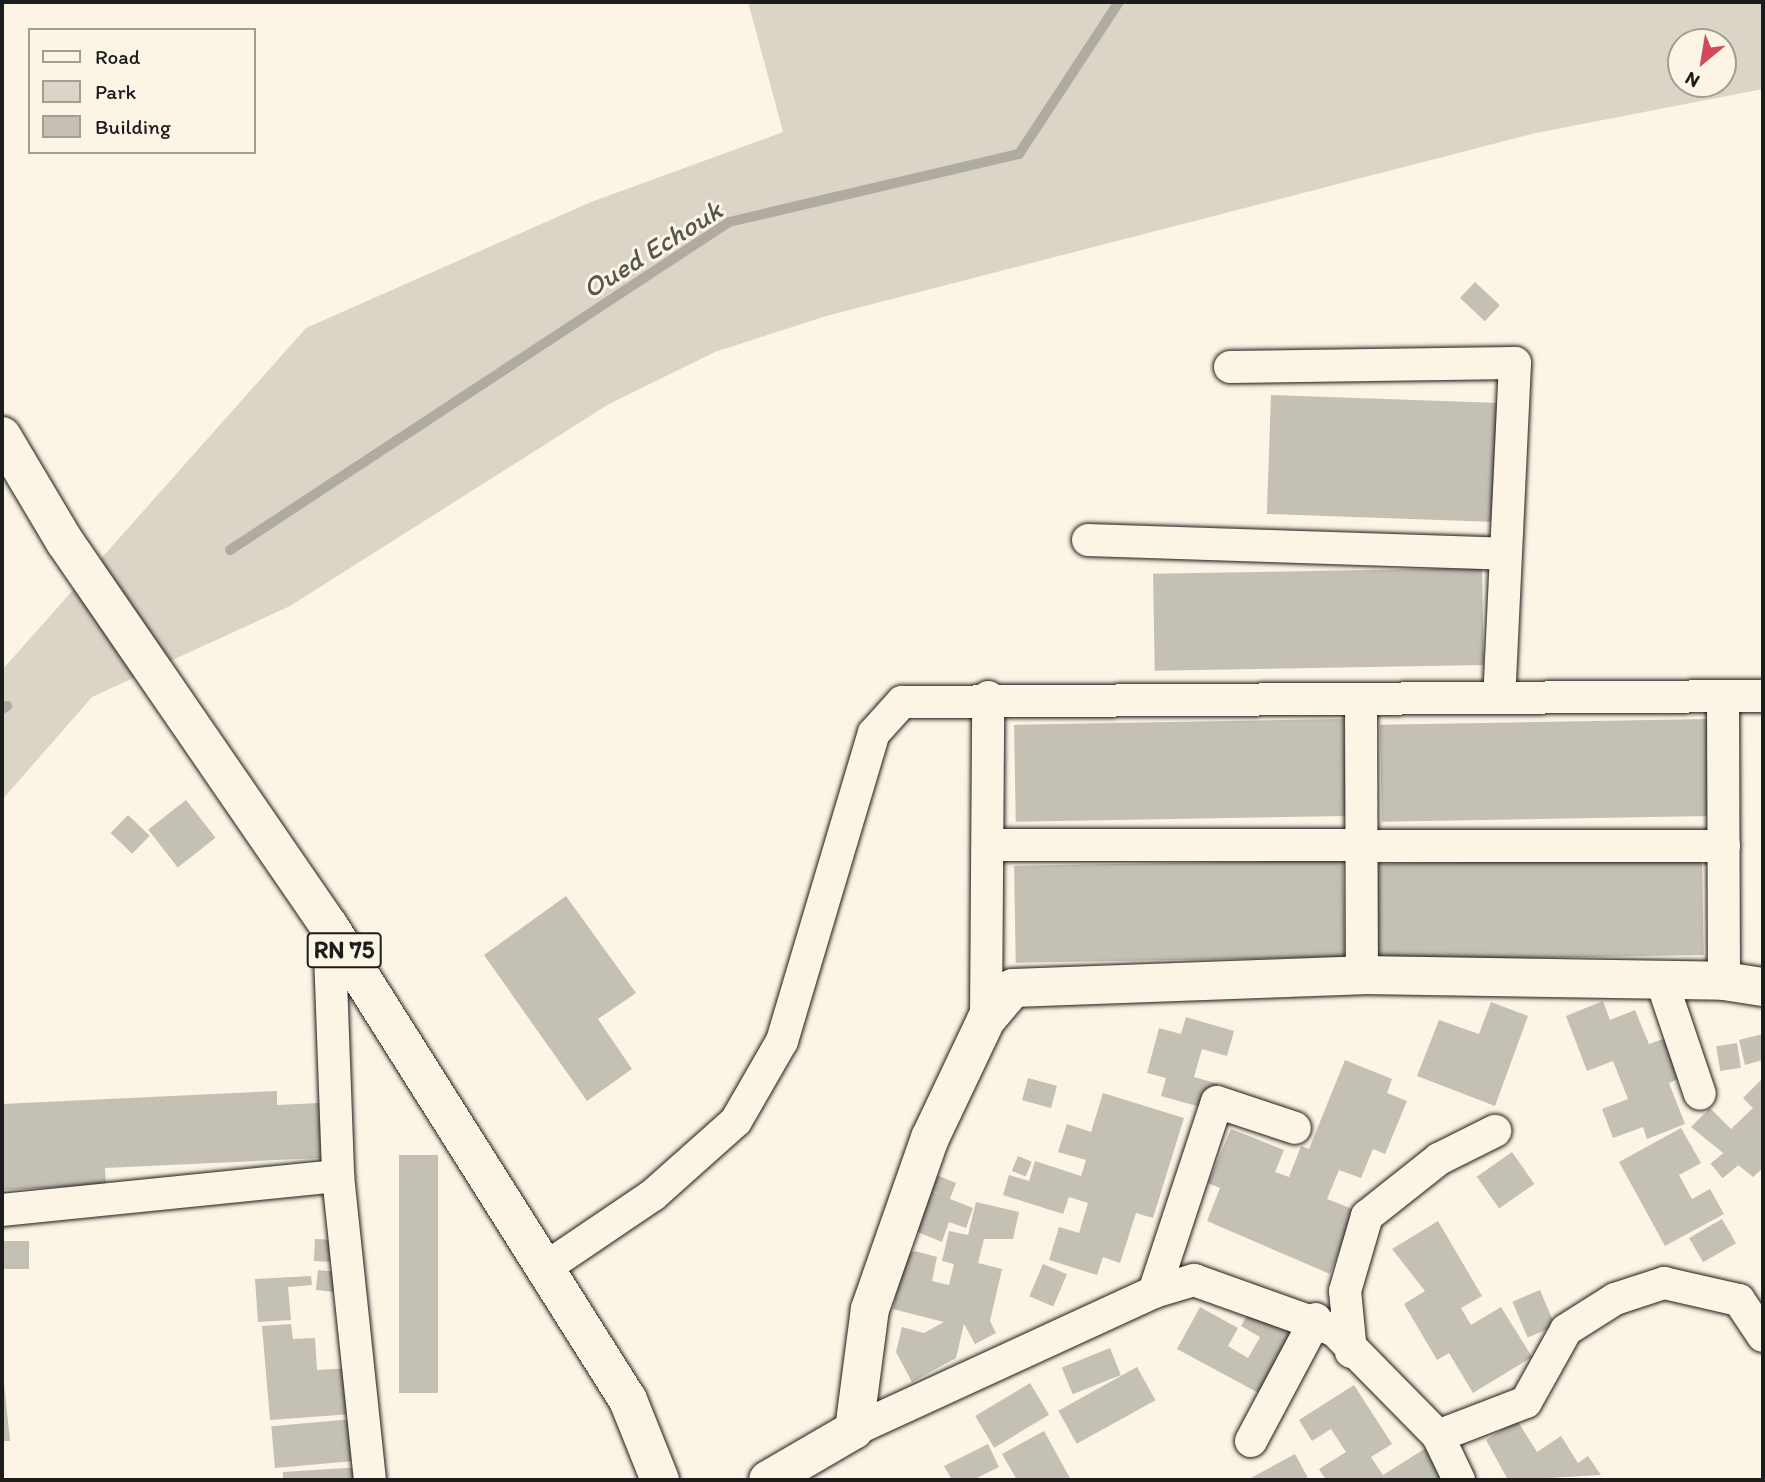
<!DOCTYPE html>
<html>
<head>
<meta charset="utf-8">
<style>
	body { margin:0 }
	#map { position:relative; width:1765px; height:1482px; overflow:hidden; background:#fcf5e5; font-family:Itim,sans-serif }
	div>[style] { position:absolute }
	.green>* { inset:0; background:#dbd5c8 }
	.stream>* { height:10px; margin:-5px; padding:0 5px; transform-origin:5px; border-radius:5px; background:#b0aba1 }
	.building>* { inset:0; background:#c4c0b3; transform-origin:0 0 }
	.roads { filter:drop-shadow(0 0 2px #1c1c1c) drop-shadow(0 0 2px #1c1c1c) }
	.minor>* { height:32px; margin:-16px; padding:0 16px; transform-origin:16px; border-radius:16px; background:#fcf5e5 }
	.tertiary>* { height:38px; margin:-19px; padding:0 19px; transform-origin:19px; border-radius:19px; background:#fcf5e5 }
	.primary>* { height:38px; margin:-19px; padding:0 19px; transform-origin:19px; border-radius:19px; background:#fcf5e5 }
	span { translate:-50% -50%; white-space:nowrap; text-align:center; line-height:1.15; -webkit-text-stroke:6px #fcf5e5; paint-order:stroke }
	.shield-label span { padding:2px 5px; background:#fcf5e5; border:2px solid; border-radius:5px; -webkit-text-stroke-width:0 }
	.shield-label { font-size:24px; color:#1c1c1c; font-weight:700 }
	.water-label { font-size:28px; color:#575551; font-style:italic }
	.frame { position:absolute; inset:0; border:4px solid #1c1c1c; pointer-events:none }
	.legend { position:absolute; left:28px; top:28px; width:228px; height:126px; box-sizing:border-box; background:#fcf5e5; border:2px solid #a29e95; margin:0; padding:9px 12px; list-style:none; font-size:21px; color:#1c1c1c }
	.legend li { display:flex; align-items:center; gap:14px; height:35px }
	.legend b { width:35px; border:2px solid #a29e95 }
	.north { position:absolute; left:1667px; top:28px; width:70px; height:70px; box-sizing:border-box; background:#fcf5e5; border:2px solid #a29e95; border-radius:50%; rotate:210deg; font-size:19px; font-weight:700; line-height:28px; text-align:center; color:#1c1c1c }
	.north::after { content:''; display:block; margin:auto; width:24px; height:32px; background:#d1495b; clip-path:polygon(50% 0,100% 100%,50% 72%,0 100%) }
</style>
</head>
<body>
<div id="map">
	<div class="green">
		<i style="clip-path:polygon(evenodd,748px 2px,1763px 2px,1763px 89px,1536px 133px,826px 316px,715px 352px,609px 404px,290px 606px,92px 697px,2px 800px,2px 670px,306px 328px,591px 202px,783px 132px,748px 2px,1681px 42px,1723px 42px,1723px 84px,1681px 84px,1681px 42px)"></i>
	</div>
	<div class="stream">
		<i style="left:230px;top:550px;width:597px;rotate:-33.32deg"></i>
		<i style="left:729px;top:222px;width:298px;rotate:-13.2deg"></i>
		<i style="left:1019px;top:154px;width:182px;rotate:-56.7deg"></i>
		<i style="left:2px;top:709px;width:6px;rotate:-31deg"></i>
	</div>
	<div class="building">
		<i style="left:1475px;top:282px;width:34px;height:22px;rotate:43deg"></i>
		<i style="left:1271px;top:395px;width:236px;height:119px;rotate:2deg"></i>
		<i style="left:1482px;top:568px;width:97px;height:329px;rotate:89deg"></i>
		<i style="left:1344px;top:719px;width:97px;height:330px;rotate:89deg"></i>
		<i style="left:1709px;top:719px;width:97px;height:329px;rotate:89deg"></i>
		<i style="left:186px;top:800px;width:48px;height:48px;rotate:52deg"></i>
		<i style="left:128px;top:815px;width:30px;height:25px;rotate:44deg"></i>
		<i style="left:1702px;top:858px;width:97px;height:329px;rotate:89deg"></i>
		<i style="left:1343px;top:860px;width:97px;height:329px;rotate:89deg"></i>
		<i style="clip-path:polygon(566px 896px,636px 993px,598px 1019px,632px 1069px,587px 1101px,484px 955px)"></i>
		<i style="clip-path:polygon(1603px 1001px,1610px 1020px,1635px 1010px,1649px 1044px,1674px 1035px,1690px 1074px,1669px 1083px,1685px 1124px,1647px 1139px,1643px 1127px,1613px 1138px,1602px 1109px,1628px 1099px,1613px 1061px,1587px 1071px,1566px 1016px)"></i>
		<i style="clip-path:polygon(1491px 1002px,1528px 1016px,1495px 1106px,1417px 1076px,1439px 1020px,1479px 1034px)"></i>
		<i style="clip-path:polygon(1186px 1017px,1234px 1031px,1227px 1056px,1202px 1049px,1194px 1077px,1218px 1084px,1211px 1110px,1161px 1096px,1166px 1078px,1147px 1073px,1159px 1028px,1181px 1034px)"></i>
		<i style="clip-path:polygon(1763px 1034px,1763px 1060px,1745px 1065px,1739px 1040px)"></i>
		<i style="left:1737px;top:1043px;width:25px;height:21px;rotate:81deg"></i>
		<i style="clip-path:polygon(1345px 1060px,1392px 1079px,1387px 1093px,1407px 1101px,1385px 1154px,1373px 1149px,1361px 1178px,1339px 1170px,1327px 1199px,1355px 1210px,1330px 1274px,1207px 1221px,1220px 1188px,1208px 1183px,1231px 1129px,1284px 1150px,1275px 1172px,1289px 1177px,1301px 1146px,1309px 1149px)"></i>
		<i style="left:1028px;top:1078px;width:30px;height:23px;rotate:15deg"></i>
		<i style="clip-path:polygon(1761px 1080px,1763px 1168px,1753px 1177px,1691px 1127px,1710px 1108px,1731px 1129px,1753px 1108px,1743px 1098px)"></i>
		<i style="clip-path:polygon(277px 1091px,277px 1105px,319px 1103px,321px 1158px,105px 1168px,106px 1185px,2px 1190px,2px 1104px)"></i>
		<i style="clip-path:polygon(1103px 1093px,1184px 1118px,1153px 1218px,1136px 1213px,1120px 1263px,1103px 1257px,1097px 1275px,1049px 1260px,1059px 1227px,1079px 1233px,1088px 1203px,1069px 1197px,1063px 1214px,1003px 1195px,1009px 1175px,1029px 1181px,1035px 1161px,1081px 1176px,1086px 1160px,1058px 1152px,1067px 1124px,1091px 1132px)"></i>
		<i style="clip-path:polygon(1681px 1128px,1701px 1163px,1679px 1175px,1692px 1199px,1710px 1189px,1724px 1214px,1665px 1246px,1619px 1162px)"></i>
		<i style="left:1726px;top:1151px;width:19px;height:20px;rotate:51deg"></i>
		<i style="left:1512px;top:1152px;width:39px;height:43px;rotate:55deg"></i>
		<i style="left:399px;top:1155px;width:39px;height:238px"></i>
		<i style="left:1018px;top:1156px;width:15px;height:16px;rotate:23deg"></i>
		<i style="clip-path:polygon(932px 1173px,956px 1183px,950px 1199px,973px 1208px,966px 1228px,949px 1222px,942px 1242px,915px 1231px,930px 1191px,943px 1195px,927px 1189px)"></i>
		<i style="clip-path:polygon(976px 1202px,1019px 1212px,1013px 1239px,984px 1239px,978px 1263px,1002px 1269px,990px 1321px,996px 1333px,975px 1344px,964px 1324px,956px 1358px,912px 1382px,896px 1352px,902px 1327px,924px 1333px,944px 1322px,893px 1309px,905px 1256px,915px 1251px,937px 1257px,932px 1281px,949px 1285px,954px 1264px,942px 1261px,949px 1231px,968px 1235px)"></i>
		<i style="left:1722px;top:1219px;width:28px;height:38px;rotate:60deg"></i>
		<i style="clip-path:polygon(1438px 1221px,1482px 1296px,1461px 1308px,1471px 1325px,1501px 1307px,1532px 1357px,1473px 1393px,1449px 1353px,1437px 1360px,1404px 1304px,1425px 1291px,1392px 1249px)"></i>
		<i style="left:315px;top:1239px;width:19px;height:22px;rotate:3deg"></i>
		<i style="left:2px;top:1241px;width:27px;height:28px"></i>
		<i style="left:1043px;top:1264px;width:26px;height:35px;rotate:23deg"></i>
		<i style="left:318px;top:1270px;width:20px;height:20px;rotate:6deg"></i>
		<i style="clip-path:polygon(311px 1276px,312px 1285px,288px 1287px,291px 1320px,258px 1322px,255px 1279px)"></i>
		<i style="left:1540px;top:1290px;width:39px;height:30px;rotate:67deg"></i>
		<i style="clip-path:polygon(1253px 1304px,1302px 1331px,1266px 1397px,1177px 1349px,1200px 1307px,1238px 1328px,1228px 1346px,1248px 1358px,1260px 1337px,1241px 1326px)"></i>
		<i style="clip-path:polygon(291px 1324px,293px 1339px,315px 1338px,317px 1370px,349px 1368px,352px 1414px,270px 1420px,262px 1326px)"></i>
		<i style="left:1110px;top:1348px;width:29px;height:52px;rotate:68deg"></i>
		<i style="clip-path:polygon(2px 1364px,10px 1441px,2px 1441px)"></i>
		<i style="left:1137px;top:1367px;width:38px;height:90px;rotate:61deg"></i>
		<i style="left:1030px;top:1383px;width:37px;height:64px;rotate:59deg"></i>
		<i style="clip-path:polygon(1354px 1385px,1392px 1444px,1371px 1457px,1383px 1475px,1426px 1448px,1447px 1480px,1326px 1480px,1319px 1469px,1346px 1452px,1331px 1429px,1312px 1441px,1299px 1420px)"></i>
		<i style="left:353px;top:1419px;width:42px;height:82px;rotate:85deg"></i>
		<i style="clip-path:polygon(1517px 1420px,1537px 1452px,1561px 1436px,1578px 1463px,1588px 1456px,1601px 1475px,1508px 1480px,1486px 1440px)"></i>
		<i style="clip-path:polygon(1044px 1431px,1071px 1480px,1017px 1480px,1002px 1454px)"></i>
		<i style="clip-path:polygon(988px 1444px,999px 1467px,973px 1480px,952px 1480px,944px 1466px)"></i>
		<i style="clip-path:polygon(1295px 1454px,1309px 1480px,1247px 1480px)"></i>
		<i style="clip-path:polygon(362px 1467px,363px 1480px,283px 1480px,283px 1472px)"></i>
	</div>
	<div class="roads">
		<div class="minor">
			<i style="left:1230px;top:367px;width:285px;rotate:-0.8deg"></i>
			<i style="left:1515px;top:363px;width:335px;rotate:92.7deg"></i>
			<i style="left:1088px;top:540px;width:417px;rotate:1.9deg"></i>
			<i style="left:1723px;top:698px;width:283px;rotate:89.8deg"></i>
			<i style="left:1361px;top:700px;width:275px;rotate:89.8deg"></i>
			<i style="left:989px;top:845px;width:735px;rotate:0.08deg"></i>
			<i style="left:329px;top:926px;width:250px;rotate:87.9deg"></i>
			<i style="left:338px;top:1176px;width:306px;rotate:84deg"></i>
			<i style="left:1661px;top:979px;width:121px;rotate:71.3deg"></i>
			<i style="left:986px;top:1020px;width:323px;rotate:-89.6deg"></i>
			<i style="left:2px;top:1210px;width:338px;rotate:-5.8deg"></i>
			<i style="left:545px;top:1268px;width:130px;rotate:-34.1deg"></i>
			<i style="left:653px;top:1195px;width:111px;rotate:-41.7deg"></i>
			<i style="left:736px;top:1121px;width:92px;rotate:-60.1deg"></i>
			<i style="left:782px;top:1041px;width:321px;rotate:-73.4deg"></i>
			<i style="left:874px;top:733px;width:42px;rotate:-47.9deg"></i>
			<i style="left:902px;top:702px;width:861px;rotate:-0.4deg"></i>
			<i style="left:1154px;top:1292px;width:200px;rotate:-71.7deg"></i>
			<i style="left:1217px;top:1102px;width:82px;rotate:18.4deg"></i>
			<i style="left:1351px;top:1352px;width:61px;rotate:-95.6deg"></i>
			<i style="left:1345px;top:1291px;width:78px;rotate:-73.7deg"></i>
			<i style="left:1367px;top:1216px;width:92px;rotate:-38.4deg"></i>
			<i style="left:1439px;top:1159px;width:63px;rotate:-26.6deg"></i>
			<i style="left:854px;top:1430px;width:330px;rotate:-24.7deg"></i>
			<i style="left:1154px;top:1292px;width:42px;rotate:-16.7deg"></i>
			<i style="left:1194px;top:1280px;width:149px;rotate:19.7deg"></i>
			<i style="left:1334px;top:1330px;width:148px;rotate:45.5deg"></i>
			<i style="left:1438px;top:1436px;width:49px;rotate:64.5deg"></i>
			<i style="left:1438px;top:1436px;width:94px;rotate:-21.1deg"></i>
			<i style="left:1526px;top:1402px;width:82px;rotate:-60.9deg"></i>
			<i style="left:1566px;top:1330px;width:58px;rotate:-32.3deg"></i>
			<i style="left:1615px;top:1299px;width:52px;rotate:-18.1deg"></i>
			<i style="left:1664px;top:1283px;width:77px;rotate:12.8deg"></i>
			<i style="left:1739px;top:1300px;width:43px;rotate:56.3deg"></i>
			<i style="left:1251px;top:1441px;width:138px;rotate:-62deg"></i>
		</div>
		<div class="tertiary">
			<i style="left:768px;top:1480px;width:99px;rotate:-30.2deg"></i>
			<i style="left:854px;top:1430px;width:122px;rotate:-82.5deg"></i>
			<i style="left:870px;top:1309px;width:181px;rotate:-70.7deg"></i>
			<i style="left:930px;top:1138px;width:131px;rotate:-64.6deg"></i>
			<i style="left:986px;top:1020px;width:42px;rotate:-49.8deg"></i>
			<i style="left:1013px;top:988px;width:349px;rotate:-2.1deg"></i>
			<i style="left:1362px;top:975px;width:362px;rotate:0.9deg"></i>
			<i style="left:1724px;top:981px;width:39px;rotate:9deg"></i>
		</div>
		<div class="primary">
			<i style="left:2px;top:436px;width:123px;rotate:59.3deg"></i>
			<i style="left:65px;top:542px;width:466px;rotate:55.5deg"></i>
			<i style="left:329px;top:926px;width:560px;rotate:57.76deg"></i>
			<i style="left:628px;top:1400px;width:86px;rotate:68.2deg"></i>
		</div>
	</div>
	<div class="shield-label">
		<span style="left:344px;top:950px">RN 75</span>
	</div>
	<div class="water-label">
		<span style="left:652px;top:249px;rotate:-32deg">Oued Echouk</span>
	</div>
	<div class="frame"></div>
	<ul class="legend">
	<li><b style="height:9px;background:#fcf5e5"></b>Road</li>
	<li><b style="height:19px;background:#dbd5c8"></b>Park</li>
	<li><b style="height:19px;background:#c4c0b3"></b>Building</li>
	</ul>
	<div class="north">N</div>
</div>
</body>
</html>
